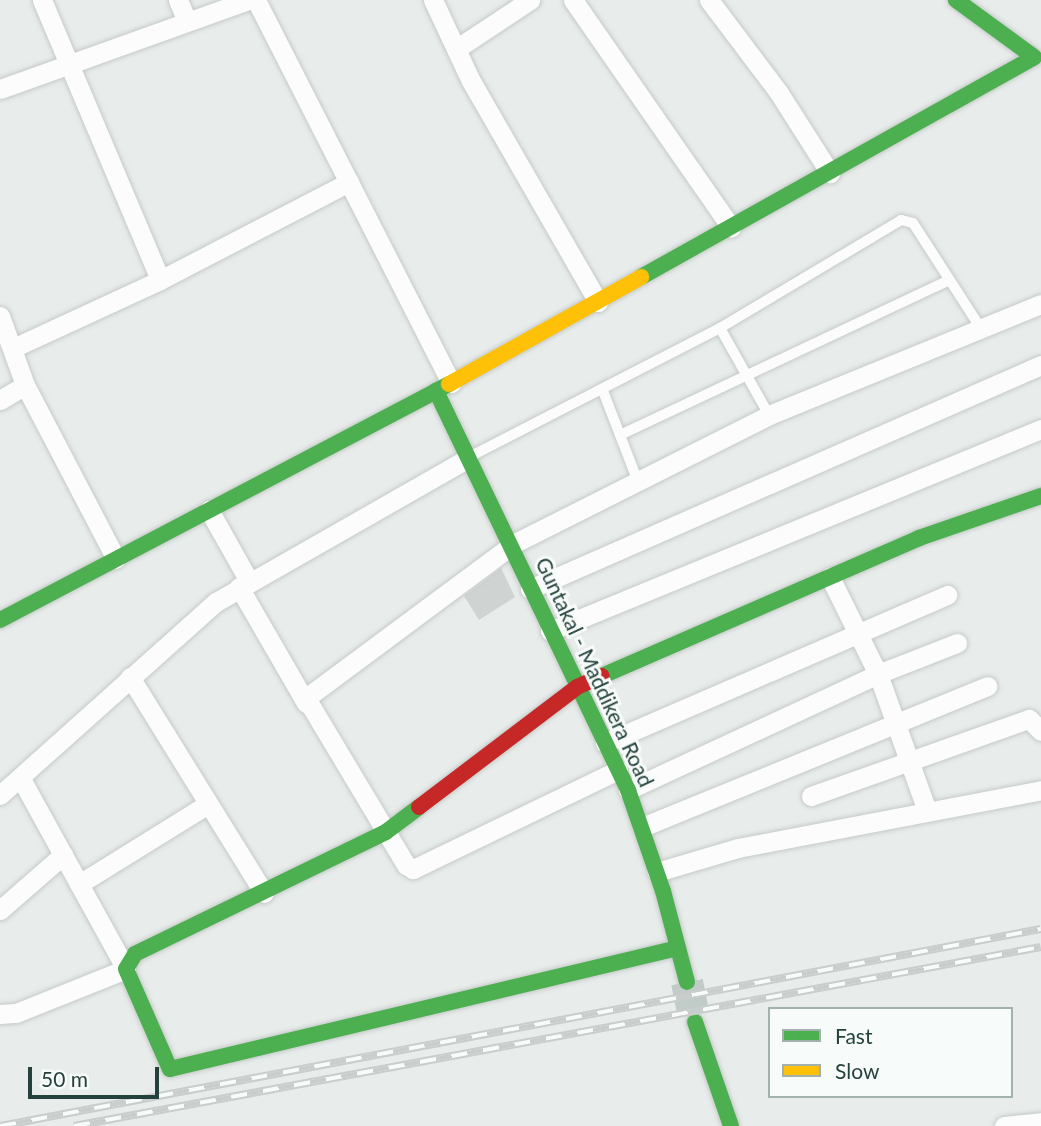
<!DOCTYPE html>
<html>
<head>
<meta charset="utf-8">
<style>
	body { margin:0 }
	#map { position:relative; width:1041px; height:1126px; overflow:hidden; background:#e8edeb; font-family:Lato,sans-serif }
	div>[style] { position:absolute }
	.building>* { inset:0; background:#cfd4d2 }
	.primary-tunnel>* { height:32px; margin-top:-16px; transform-origin:0; background:repeating-linear-gradient(90deg,#c1cbc8 0 32px,transparent 0 48px) }
	.roads { filter:drop-shadow(0 0 2px #c5cac8) drop-shadow(0 0 2px #c5cac8) }
	.lane>* { height:10px; margin:-5px; padding:0 5px; transform-origin:5px; border-radius:5px; background:#fcfcfc }
	.street>* { height:19px; margin:-9.5px; padding:0 9.5px; transform-origin:9.5px; border-radius:9.5px; background:#fcfcfc }
	.fast>* { height:16px; margin:-8px; padding:0 8px; transform-origin:8px; border-radius:8px; background:#4caf50 }
	.slow>* { height:16px; margin:-8px; padding:0 8px; transform-origin:8px; border-radius:8px; background:#ffc107 }
	.jam>* { height:16px; margin:-8px; padding:0 8px; transform-origin:8px; border-radius:8px; background:#c62828 }
	.rail>* { height:8px; margin-top:-4px; transform-origin:0; background:repeating-linear-gradient(90deg,#f7fbf9 0 16px,#c9cdcc 0 32px); box-sizing:border-box; border-block:2px solid #c9cdcc }
	span { translate:-50% -50%; white-space:nowrap; text-align:center; line-height:1.15; -webkit-text-stroke:6px #f7fbf9; paint-order:stroke }
	.street-label { font-size:21px; color:#24423c }
	.legend { position:absolute; left:768px; top:1007px; width:245px; height:91px; box-sizing:border-box; background:#f7fbf9; border:2px solid #a3b1ad; margin:0; padding:9px 12px; list-style:none; font-size:21px; color:#24423c }
	.legend li { display:flex; align-items:center; gap:14px; height:35px }
	.legend b { width:35px; border:2px solid #a3b1ad }
	.scale { position:absolute; left:28px; top:1067px; width:131px; height:32px; box-sizing:border-box; border:4px solid #24423c; border-top:0; padding-left:9px; font-size:21px; line-height:24px; white-space:nowrap; color:#24423c; -webkit-text-stroke:5px #f7fbf9; paint-order:stroke }
</style>
</head>
<body>
<div id="map">
	<div class="building">
		<i style="clip-path:polygon(501px 568px,515px 597px,479px 620px,464px 596px)"></i>
	</div>
	<div class="primary-tunnel">
		<i style="left:687px;top:982px;width:41px;rotate:78.7deg"></i>
	</div>
	<div class="roads">
		<div class="lane">
			<i style="left:720px;top:328px;width:100px;rotate:60.6deg"></i>
			<i style="left:603px;top:391px;width:94px;rotate:68.9deg"></i>
			<i style="left:620px;top:435px;width:362px;rotate:-25.2deg"></i>
			<i style="left:471px;top:456px;width:280px;rotate:-27.2deg"></i>
			<i style="left:720px;top:328px;width:211px;rotate:-30.8deg"></i>
			<i style="left:901px;top:220px;width:12px;rotate:14deg"></i>
			<i style="left:913px;top:223px;width:124px;rotate:57.2deg"></i>
		</div>
		<div class="street">
			<i style="left:42px;top:0;width:304px;rotate:67.1deg"></i>
			<i style="left:178px;top:0;width:23px;rotate:67deg"></i>
			<i style="left:256px;top:0;width:430px;rotate:63deg"></i>
			<i style="left:433px;top:0;width:89px;rotate:64.9deg"></i>
			<i style="left:471px;top:81px;width:255px;rotate:60.1deg"></i>
			<i style="left:573px;top:0;width:277px;rotate:55.2deg"></i>
			<i style="left:709px;top:0;width:116px;rotate:53deg"></i>
			<i style="left:779px;top:93px;width:95px;rotate:57.5deg"></i>
			<i style="left:456px;top:49px;width:89px;rotate:-33.5deg"></i>
			<i style="left:0;top:89px;width:263px;rotate:-19.7deg"></i>
			<i style="left:0;top:316px;width:73px;rotate:70.1deg"></i>
			<i style="left:25px;top:385px;width:196px;rotate:62.4deg"></i>
			<i style="left:13px;top:348px;width:162px;rotate:-24.8deg"></i>
			<i style="left:160px;top:280px;width:213px;rotate:-27.4deg"></i>
			<i style="left:0;top:400px;width:29px;rotate:-31deg"></i>
			<i style="left:209px;top:510px;width:81px;rotate:60.6deg"></i>
			<i style="left:830px;top:577px;width:108px;rotate:63.7deg"></i>
			<i style="left:878px;top:674px;width:145px;rotate:70.3deg"></i>
			<i style="left:239px;top:587px;width:134px;rotate:60deg"></i>
			<i style="left:530px;top:589px;width:558px;rotate:-23.67deg"></i>
			<i style="left:550px;top:631px;width:531px;rotate:-22.36deg"></i>
			<i style="left:130px;top:677px;width:254px;rotate:58.2deg"></i>
			<i style="left:605px;top:743px;width:373px;rotate:-23.4deg"></i>
			<i style="left:618px;top:770px;width:228px;rotate:154.2deg"></i>
			<i style="left:413px;top:869px;width:8px;rotate:-150deg"></i>
			<i style="left:406px;top:865px;width:195px;rotate:-120.9deg"></i>
			<i style="left:306px;top:698px;width:258px;rotate:-36.6deg"></i>
			<i style="left:513px;top:544px;width:287px;rotate:-26.7deg"></i>
			<i style="left:769px;top:415px;width:294px;rotate:-22.2deg"></i>
			<i style="left:628px;top:790px;width:276px;rotate:-24.9deg"></i>
			<i style="left:878px;top:674px;width:85px;rotate:-21.4deg"></i>
			<i style="left:0;top:795px;width:290px;rotate:-41.8deg"></i>
			<i style="left:216px;top:602px;width:290px;rotate:-29.7deg"></i>
			<i style="left:811px;top:796px;width:231px;rotate:-19.5deg"></i>
			<i style="left:1029px;top:719px;width:17px;rotate:45deg"></i>
			<i style="left:642px;top:827px;width:373px;rotate:-22.2deg"></i>
			<i style="left:657px;top:872px;width:84px;rotate:-16.5deg"></i>
			<i style="left:738px;top:848px;width:309px;rotate:-10.8deg"></i>
			<i style="left:79px;top:884px;width:152px;rotate:-31.8deg"></i>
			<i style="left:0;top:910px;width:84px;rotate:-41.1deg"></i>
			<i style="left:0;top:1014px;width:16px;rotate:-4deg"></i>
			<i style="left:16px;top:1013px;width:118px;rotate:-21.8deg"></i>
			<i style="left:126px;top:969px;width:219px;rotate:-118.9deg"></i>
			<i style="left:1004px;top:1126px;width:37px;rotate:-6deg"></i>
		</div>
		<div class="fast">
			<i style="left:641px;top:277px;width:450px;rotate:-29.2deg"></i>
			<i style="left:1034px;top:57px;width:97px;rotate:-143.8deg"></i>
			<i style="left:449px;top:384px;width:15px;rotate:152deg"></i>
			<i style="left:436px;top:391px;width:443px;rotate:64.3deg"></i>
			<i style="left:628px;top:790px;width:107px;rotate:70.9deg"></i>
			<i style="left:663px;top:891px;width:94px;rotate:75.2deg"></i>
			<i style="left:0;top:620px;width:492px;rotate:-27.7deg"></i>
			<i style="left:602px;top:676px;width:346px;rotate:-23.5deg"></i>
			<i style="left:919px;top:538px;width:129px;rotate:-19deg"></i>
			<i style="left:419px;top:807px;width:41px;rotate:142.9deg"></i>
			<i style="left:386px;top:832px;width:279px;rotate:154.1deg"></i>
			<i style="left:135px;top:954px;width:17px;rotate:121deg"></i>
			<i style="left:126px;top:969px;width:109px;rotate:66.3deg"></i>
			<i style="left:170px;top:1069px;width:522px;rotate:-13.4deg"></i>
			<i style="left:695px;top:1022px;width:110px;rotate:70.9deg"></i>
		</div>
		<div class="slow">
			<i style="left:449px;top:384px;width:220px;rotate:-29.1deg"></i>
		</div>
		<div class="jam">
			<i style="left:419px;top:807px;width:198px;rotate:-37.2deg"></i>
			<i style="left:577px;top:687px;width:27px;rotate:-24deg"></i>
		</div>
	</div>
	<div class="rail">
		<i style="left:0;top:1126px;width:1059px;rotate:-10.72deg"></i>
		<i style="left:74px;top:1126px;width:983px;rotate:-10.49deg"></i>
	</div>
	<div class="street-label">
		<span style="left:595px;top:672px;rotate:65deg">Guntakal - Maddikera Road</span>
	</div>
	<ul class="legend">
	<li><b style="height:9px;background:#4caf50"></b>Fast</li>
	<li><b style="height:9px;background:#ffc107"></b>Slow</li>
	</ul>
	<div class="scale">50 m</div>
</div>
</body>
</html>
